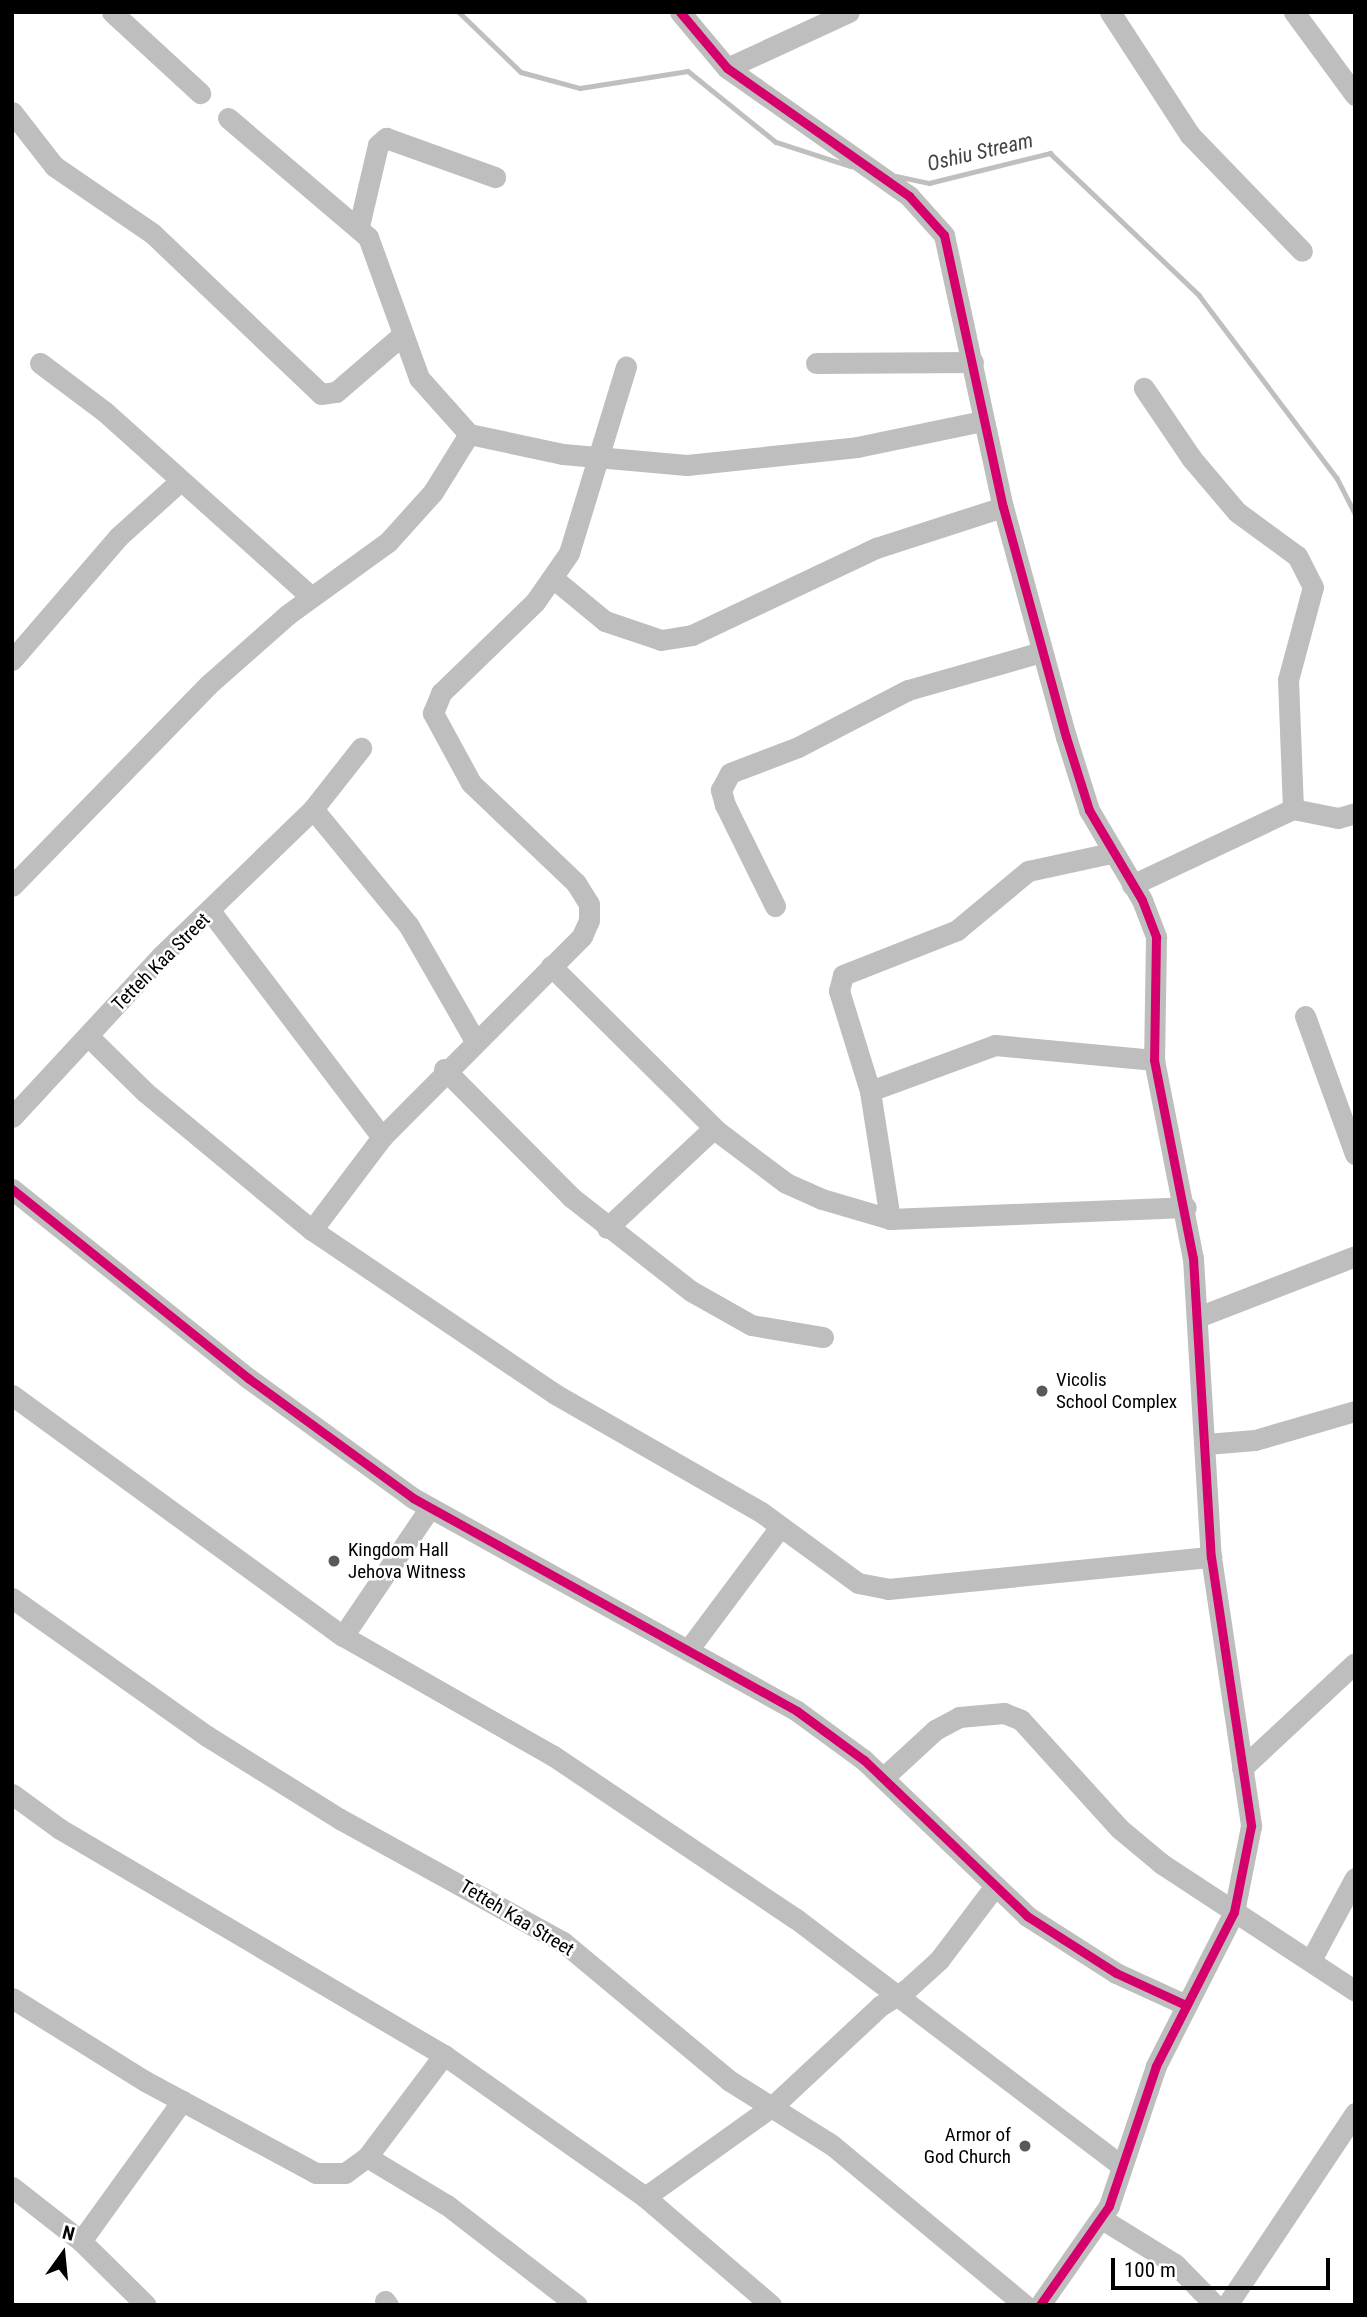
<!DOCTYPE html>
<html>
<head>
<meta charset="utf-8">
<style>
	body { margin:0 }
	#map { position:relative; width:1367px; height:2317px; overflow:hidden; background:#fff; font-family:"Roboto Condensed",sans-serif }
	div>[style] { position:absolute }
	.stream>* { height:4.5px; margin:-2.25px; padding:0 2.25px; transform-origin:2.25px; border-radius:2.25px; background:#bfbfbf }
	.minor>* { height:21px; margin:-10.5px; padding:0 10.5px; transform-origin:10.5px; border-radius:10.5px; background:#bebebe }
	.cycleway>* { height:9px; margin:-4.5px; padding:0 4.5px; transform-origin:4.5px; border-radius:4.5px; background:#d6006c }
	.dots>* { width:19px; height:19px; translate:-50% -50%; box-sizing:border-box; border:4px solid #fff; border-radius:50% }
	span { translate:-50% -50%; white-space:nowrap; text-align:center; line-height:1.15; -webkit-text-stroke:5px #fff; paint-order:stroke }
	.street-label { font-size:19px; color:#000 }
	.poi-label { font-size:19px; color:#000 }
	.left { translate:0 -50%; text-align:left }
	.right { translate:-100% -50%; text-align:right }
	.water-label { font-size:21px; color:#444; font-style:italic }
	.frame { position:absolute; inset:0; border:14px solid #000; pointer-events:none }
	.north { position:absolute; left:28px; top:2219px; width:70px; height:70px; -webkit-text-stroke:5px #fff; paint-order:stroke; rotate:15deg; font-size:19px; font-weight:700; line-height:28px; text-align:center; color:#000 }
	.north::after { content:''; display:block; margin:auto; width:24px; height:32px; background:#000; clip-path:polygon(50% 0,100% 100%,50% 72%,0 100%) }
	.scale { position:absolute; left:1111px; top:2258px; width:219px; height:32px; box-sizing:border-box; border:4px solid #000; border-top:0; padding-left:9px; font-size:21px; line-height:24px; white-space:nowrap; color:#000; -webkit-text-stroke:5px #fff; paint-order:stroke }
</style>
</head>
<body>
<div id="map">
	<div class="stream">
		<i style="left:459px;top:12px;width:86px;rotate:44.1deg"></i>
		<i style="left:521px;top:72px;width:61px;rotate:15.2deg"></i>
		<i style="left:580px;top:88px;width:109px;rotate:-8.9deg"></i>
		<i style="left:688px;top:71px;width:113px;rotate:38.9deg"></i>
		<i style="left:776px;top:142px;width:78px;rotate:18deg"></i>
		<i style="left:896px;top:176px;width:34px;rotate:12deg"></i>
		<i style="left:929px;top:183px;width:125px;rotate:-13.9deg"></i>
		<i style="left:1050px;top:153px;width:206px;rotate:43.6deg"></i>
		<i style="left:1199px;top:295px;width:229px;rotate:53deg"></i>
		<i style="left:1337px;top:478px;width:39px;rotate:63deg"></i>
	</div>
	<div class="minor">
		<i style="left:112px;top:12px;width:120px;rotate:42.6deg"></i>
		<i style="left:680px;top:12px;width:73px;rotate:50deg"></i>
		<i style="left:727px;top:68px;width:223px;rotate:35.1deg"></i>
		<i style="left:909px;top:196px;width:52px;rotate:48.1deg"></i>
		<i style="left:944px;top:235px;width:278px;rotate:77.8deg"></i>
		<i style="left:1003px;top:507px;width:238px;rotate:74.7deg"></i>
		<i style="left:1066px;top:737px;width:77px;rotate:72.5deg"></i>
		<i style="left:1089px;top:810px;width:104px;rotate:59.5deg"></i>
		<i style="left:1142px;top:900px;width:40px;rotate:69deg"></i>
		<i style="left:1156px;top:937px;width:123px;rotate:90.9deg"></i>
		<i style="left:1154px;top:1060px;width:202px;rotate:78.9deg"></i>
		<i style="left:1193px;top:1258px;width:300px;rotate:86.6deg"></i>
		<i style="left:1211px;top:1557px;width:272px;rotate:81.5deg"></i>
		<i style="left:1251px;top:1826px;width:88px;rotate:101.2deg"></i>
		<i style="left:1234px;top:1912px;width:173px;rotate:116.9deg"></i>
		<i style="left:1156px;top:2066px;width:148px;rotate:108.6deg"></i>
		<i style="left:1109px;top:2206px;width:121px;rotate:124.9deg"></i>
		<i style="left:1110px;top:12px;width:147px;rotate:57deg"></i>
		<i style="left:1190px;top:135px;width:161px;rotate:46deg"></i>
		<i style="left:1294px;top:12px;width:103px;rotate:53.7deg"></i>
		<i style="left:727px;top:68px;width:134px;rotate:-24.7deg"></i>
		<i style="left:12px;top:112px;width:68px;rotate:52.1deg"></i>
		<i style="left:54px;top:166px;width:119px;rotate:34.4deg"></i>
		<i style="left:152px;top:233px;width:233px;rotate:43.6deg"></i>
		<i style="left:321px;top:394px;width:15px;rotate:-8deg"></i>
		<i style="left:336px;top:392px;width:84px;rotate:-40.7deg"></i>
		<i style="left:228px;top:118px;width:184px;rotate:40.4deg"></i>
		<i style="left:368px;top:237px;width:150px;rotate:70.1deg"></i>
		<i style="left:419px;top:378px;width:75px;rotate:48.2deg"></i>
		<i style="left:469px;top:434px;width:96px;rotate:12deg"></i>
		<i style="left:563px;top:454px;width:124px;rotate:5.1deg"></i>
		<i style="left:687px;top:465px;width:171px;rotate:-6deg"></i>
		<i style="left:857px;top:447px;width:128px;rotate:-11.7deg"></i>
		<i style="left:359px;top:226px;width:83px;rotate:-76.8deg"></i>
		<i style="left:378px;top:145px;width:11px;rotate:-41deg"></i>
		<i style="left:386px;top:138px;width:116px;rotate:19.7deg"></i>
		<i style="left:40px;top:363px;width:80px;rotate:36.9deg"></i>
		<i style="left:104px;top:411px;width:278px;rotate:41.9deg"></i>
		<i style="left:816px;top:363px;width:157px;rotate:-0.4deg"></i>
		<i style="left:554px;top:579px;width:66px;rotate:39.5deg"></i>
		<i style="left:605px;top:621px;width:59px;rotate:18.7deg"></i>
		<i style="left:661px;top:640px;width:31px;rotate:-9deg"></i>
		<i style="left:692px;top:635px;width:204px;rotate:-25.3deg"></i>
		<i style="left:876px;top:548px;width:133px;rotate:-17.9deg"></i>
		<i style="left:12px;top:660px;width:162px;rotate:-49.2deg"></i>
		<i style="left:118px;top:537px;width:81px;rotate:-42deg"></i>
		<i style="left:313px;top:809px;width:151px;rotate:50.6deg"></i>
		<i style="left:409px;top:926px;width:130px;rotate:60.1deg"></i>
		<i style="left:1293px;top:809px;width:46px;rotate:11.3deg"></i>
		<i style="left:1338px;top:818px;width:18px;rotate:-16deg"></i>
		<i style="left:1132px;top:885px;width:178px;rotate:-25.3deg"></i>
		<i style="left:1293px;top:809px;width:129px;rotate:-92.2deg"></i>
		<i style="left:1288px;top:680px;width:96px;rotate:-75deg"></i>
		<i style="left:1313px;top:587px;width:35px;rotate:-117deg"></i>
		<i style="left:1297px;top:556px;width:74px;rotate:-143.7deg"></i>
		<i style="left:1237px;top:512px;width:70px;rotate:-130.3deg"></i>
		<i style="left:1192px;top:459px;width:86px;rotate:-124.1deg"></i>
		<i style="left:12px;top:886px;width:281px;rotate:-45.7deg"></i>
		<i style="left:208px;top:685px;width:106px;rotate:-41.5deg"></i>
		<i style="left:287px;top:615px;width:125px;rotate:-35.9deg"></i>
		<i style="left:388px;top:542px;width:67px;rotate:-48deg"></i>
		<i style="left:433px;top:492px;width:68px;rotate:-58.2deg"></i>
		<i style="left:775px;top:906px;width:113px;rotate:-116.3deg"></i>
		<i style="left:725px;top:805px;width:16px;rotate:-105deg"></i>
		<i style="left:721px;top:790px;width:19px;rotate:-62deg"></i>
		<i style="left:730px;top:773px;width:73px;rotate:-20.9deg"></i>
		<i style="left:798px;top:747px;width:124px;rotate:-27.4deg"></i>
		<i style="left:908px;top:690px;width:138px;rotate:-15.9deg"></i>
		<i style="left:211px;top:912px;width:283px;rotate:52.8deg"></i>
		<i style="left:551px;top:966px;width:234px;rotate:44.8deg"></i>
		<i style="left:717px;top:1131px;width:86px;rotate:37deg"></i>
		<i style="left:786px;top:1183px;width:39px;rotate:24deg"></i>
		<i style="left:822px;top:1199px;width:71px;rotate:16.4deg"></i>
		<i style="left:890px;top:1219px;width:296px;rotate:-2.3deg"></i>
		<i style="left:1305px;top:1016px;width:147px;rotate:70.1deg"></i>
		<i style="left:88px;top:1036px;width:80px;rotate:44.5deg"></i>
		<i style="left:145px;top:1092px;width:217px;rotate:39.6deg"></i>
		<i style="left:312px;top:1230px;width:293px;rotate:34deg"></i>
		<i style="left:555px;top:1394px;width:237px;rotate:29.8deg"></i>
		<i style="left:761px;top:1512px;width:120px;rotate:36.2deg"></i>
		<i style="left:858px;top:1583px;width:31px;rotate:11deg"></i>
		<i style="left:888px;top:1589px;width:325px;rotate:-5.7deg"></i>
		<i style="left:444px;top:1069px;width:180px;rotate:45.2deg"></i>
		<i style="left:571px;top:1197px;width:152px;rotate:38.1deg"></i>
		<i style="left:691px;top:1291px;width:69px;rotate:29.5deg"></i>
		<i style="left:751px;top:1325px;width:73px;rotate:9.5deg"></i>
		<i style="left:870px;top:1091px;width:133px;rotate:-20.2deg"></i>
		<i style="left:995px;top:1045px;width:160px;rotate:5.4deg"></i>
		<i style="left:12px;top:1117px;width:219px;rotate:-47.2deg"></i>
		<i style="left:161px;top:956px;width:211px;rotate:-44deg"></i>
		<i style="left:313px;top:809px;width:78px;rotate:-51.8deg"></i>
		<i style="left:12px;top:1189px;width:302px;rotate:38.7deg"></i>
		<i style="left:248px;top:1378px;width:204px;rotate:36deg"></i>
		<i style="left:413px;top:1498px;width:439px;rotate:29deg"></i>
		<i style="left:797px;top:1711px;width:83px;rotate:36.2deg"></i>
		<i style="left:864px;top:1760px;width:226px;rotate:43.7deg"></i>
		<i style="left:1027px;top:1916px;width:106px;rotate:32.6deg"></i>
		<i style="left:1116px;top:1973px;width:77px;rotate:24.6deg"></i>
		<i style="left:890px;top:1219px;width:130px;rotate:-98.9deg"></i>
		<i style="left:870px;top:1091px;width:105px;rotate:-107.2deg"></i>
		<i style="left:839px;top:991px;width:16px;rotate:-76deg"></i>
		<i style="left:843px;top:975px;width:123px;rotate:-21.5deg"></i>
		<i style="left:957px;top:930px;width:92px;rotate:-39.7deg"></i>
		<i style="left:1028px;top:871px;width:85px;rotate:-12.2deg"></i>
		<i style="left:607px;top:1228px;width:146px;rotate:-43.1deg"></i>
		<i style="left:312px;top:1230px;width:116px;rotate:-53deg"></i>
		<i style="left:382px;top:1137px;width:284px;rotate:-45.1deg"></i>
		<i style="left:582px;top:936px;width:17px;rotate:-66deg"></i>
		<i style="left:589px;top:920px;width:16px;rotate:-90deg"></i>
		<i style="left:589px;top:904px;width:25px;rotate:-122deg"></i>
		<i style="left:576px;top:883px;width:145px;rotate:-136.4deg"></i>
		<i style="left:471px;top:783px;width:80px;rotate:-118.5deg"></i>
		<i style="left:433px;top:713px;width:22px;rotate:-68deg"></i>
		<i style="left:441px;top:693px;width:131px;rotate:-44.1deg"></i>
		<i style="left:535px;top:602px;width:60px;rotate:-55.2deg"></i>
		<i style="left:569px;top:553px;width:195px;rotate:-73deg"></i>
		<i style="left:1198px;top:1317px;width:168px;rotate:-21.2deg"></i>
		<i style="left:12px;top:1395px;width:409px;rotate:36.1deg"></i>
		<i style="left:343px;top:1636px;width:241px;rotate:29.7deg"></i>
		<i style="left:552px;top:1755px;width:293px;rotate:33.9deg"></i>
		<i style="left:795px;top:1918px;width:408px;rotate:37.2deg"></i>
		<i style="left:1206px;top:1444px;width:49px;rotate:-4.7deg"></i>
		<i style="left:1255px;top:1440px;width:104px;rotate:-16.2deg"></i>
		<i style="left:12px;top:1598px;width:239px;rotate:35.3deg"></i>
		<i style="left:207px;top:1736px;width:157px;rotate:32deg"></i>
		<i style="left:340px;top:1819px;width:255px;rotate:28.9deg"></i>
		<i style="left:563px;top:1942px;width:217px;rotate:39.8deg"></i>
		<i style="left:730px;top:2081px;width:120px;rotate:32.1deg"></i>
		<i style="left:832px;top:2145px;width:251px;rotate:39.7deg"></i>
		<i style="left:343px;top:1636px;width:153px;rotate:-55.9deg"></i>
		<i style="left:688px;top:1650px;width:154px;rotate:-53.2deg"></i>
		<i style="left:1242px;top:1768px;width:154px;rotate:-42.9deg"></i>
		<i style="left:883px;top:1778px;width:71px;rotate:-42.7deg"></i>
		<i style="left:935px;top:1730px;width:27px;rotate:-28deg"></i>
		<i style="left:959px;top:1717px;width:45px;rotate:-5.1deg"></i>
		<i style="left:1004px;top:1713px;width:18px;rotate:22deg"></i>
		<i style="left:1021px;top:1720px;width:147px;rotate:47.8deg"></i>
		<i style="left:1120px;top:1829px;width:55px;rotate:39.8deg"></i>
		<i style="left:1162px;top:1864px;width:231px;rotate:33.3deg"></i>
		<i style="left:12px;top:1794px;width:59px;rotate:36.1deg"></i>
		<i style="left:60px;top:1829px;width:446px;rotate:30.5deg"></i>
		<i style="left:444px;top:2055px;width:246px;rotate:35.2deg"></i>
		<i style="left:645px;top:2197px;width:166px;rotate:40.6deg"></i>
		<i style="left:1311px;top:1960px;width:93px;rotate:-61.8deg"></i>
		<i style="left:12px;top:1998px;width:157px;rotate:32deg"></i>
		<i style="left:145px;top:2081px;width:194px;rotate:28.3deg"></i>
		<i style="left:316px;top:2173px;width:29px"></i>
		<i style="left:345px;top:2173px;width:27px;rotate:-36deg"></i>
		<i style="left:367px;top:2157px;width:128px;rotate:-53deg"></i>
		<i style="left:367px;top:2157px;width:93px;rotate:31deg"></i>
		<i style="left:447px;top:2205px;width:164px;rotate:37.6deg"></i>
		<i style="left:12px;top:2187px;width:88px;rotate:38deg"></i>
		<i style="left:81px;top:2241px;width:91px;rotate:44.6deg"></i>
		<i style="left:645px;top:2197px;width:158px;rotate:-35.5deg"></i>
		<i style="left:774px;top:2105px;width:145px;rotate:-43deg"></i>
		<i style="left:880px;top:2006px;width:31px;rotate:-32deg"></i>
		<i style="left:906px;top:1990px;width:45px;rotate:-42.3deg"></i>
		<i style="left:939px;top:1960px;width:93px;rotate:-52.9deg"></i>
		<i style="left:1102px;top:2219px;width:86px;rotate:31.7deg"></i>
		<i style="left:1175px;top:2264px;width:57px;rotate:45.7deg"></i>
		<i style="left:81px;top:2241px;width:173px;rotate:-54.2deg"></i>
		<i style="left:385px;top:2301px;width:5px;rotate:53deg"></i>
		<i style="left:1227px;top:2305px;width:231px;rotate:-56.3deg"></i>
	</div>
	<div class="cycleway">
		<i style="left:680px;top:12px;width:73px;rotate:50deg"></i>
		<i style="left:727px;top:68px;width:223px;rotate:35.1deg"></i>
		<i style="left:909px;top:196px;width:52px;rotate:48.1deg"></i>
		<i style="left:944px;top:235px;width:278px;rotate:77.8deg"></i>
		<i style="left:1003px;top:507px;width:238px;rotate:74.7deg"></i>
		<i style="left:1066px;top:737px;width:77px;rotate:72.5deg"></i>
		<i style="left:1089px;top:810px;width:104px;rotate:59.5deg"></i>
		<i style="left:1142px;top:900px;width:40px;rotate:69deg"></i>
		<i style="left:1156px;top:937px;width:123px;rotate:90.9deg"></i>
		<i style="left:1154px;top:1060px;width:202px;rotate:78.9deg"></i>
		<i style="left:1193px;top:1258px;width:300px;rotate:86.6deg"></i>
		<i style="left:1211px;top:1557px;width:272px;rotate:81.5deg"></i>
		<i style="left:1251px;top:1826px;width:88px;rotate:101.2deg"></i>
		<i style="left:1234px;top:1912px;width:173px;rotate:116.9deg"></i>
		<i style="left:1156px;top:2066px;width:148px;rotate:108.6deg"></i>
		<i style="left:1109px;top:2206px;width:121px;rotate:124.9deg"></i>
		<i style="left:12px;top:1189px;width:302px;rotate:38.7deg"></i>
		<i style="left:248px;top:1378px;width:204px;rotate:36deg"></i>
		<i style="left:413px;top:1498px;width:439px;rotate:29deg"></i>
		<i style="left:797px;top:1711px;width:83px;rotate:36.2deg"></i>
		<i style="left:864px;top:1760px;width:226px;rotate:43.7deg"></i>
		<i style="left:1027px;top:1916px;width:106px;rotate:32.6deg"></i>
		<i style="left:1116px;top:1973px;width:77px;rotate:24.6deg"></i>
	</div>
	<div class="dots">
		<i style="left:1042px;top:1391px;background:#595959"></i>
		<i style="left:334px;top:1561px;background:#595959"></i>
		<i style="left:1025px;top:2146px;background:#595959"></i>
	</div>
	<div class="street-label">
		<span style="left:161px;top:962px;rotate:-45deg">Tetteh Kaa Street</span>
		<span style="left:517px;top:1918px;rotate:31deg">Tetteh Kaa Street</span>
	</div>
	<div class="poi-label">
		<span class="left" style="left:1056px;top:1391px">Vicolis<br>School Complex</span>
		<span class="left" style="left:348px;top:1561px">Kingdom Hall<br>Jehova Witness</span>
		<span class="right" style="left:1011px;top:2146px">Armor of<br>God Church</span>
	</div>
	<div class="water-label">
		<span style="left:980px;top:152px;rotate:-13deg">Oshiu Stream</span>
	</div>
	<div class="frame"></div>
	<div class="north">N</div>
	<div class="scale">100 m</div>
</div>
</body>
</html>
